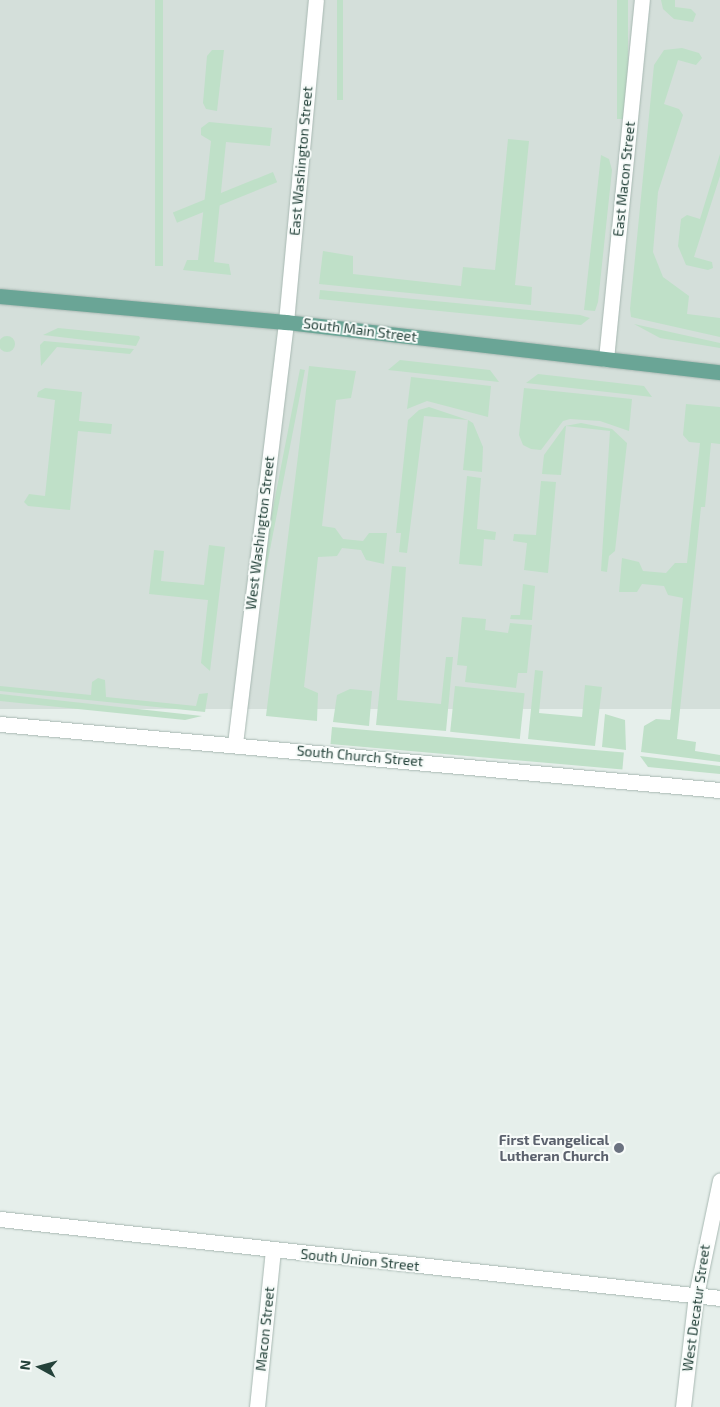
<!DOCTYPE html>
<html>
<head>
<meta charset="utf-8">
<style>
	body { margin:0 }
	#map { position:relative; width:720px; height:1407px; overflow:hidden; background:#e6efeb; font-family:"Exo 2",sans-serif }
	div>[style] { position:absolute }
	.built>* { inset:0; background:#d4dfda; transform-origin:0 0 }
	.green>* { inset:0; background:#bfe0c8; transform-origin:0 0 }
	.round { border-radius:50% }
	.roads { filter:drop-shadow(0 0 1px #a8b8b2) drop-shadow(0 0 1px #a8b8b2) }
	.minor>* { height:15px; margin:-7.5px; padding:0 7.5px; transform-origin:7.5px; border-radius:7.5px; background:#fff }
	.major>* { height:15px; margin:-7.5px; padding:0 7.5px; transform-origin:7.5px; border-radius:7.5px; background:#6aa596 }
	.dots>* { width:14px; height:14px; translate:-50% -50%; box-sizing:border-box; border:2px solid #f7fbf9; border-radius:50% }
	span { translate:-50% -50%; white-space:nowrap; text-align:center; line-height:1.15; -webkit-text-stroke:4px #f7fbf9; paint-order:stroke }
	.street-label { font-size:14px; color:#24423a }
	.worship-label { font-size:14px; color:#5b616d; font-weight:700 }
	.right { translate:-100% -50%; text-align:right }
	.north { position:absolute; left:15px; top:1342px; width:50px; height:50px; -webkit-text-stroke:4px #f7fbf9; paint-order:stroke; rotate:277deg; font-size:14px; font-weight:700; line-height:20px; text-align:center; color:#24423a }
	.north::after { content:''; display:block; margin:auto; width:18px; height:22px; background:#24423a; clip-path:polygon(50% 0,100% 100%,50% 72%,0 100%) }
</style>
</head>
<body>
<div id="map">
	<div class="built">
		<i style="left:0;top:0;width:720px;height:709px"></i>
	</div>
	<div class="green">
		<i style="left:155px;top:0;width:8px;height:266px"></i>
		<i style="left:337px;top:0;width:6px;height:100px"></i>
		<i style="left:617px;top:0;width:11px;height:119px"></i>
		<i style="clip-path:polygon(661px 0,675px 0,675px 7px,691px 9px,696px 14px,693px 22px,674px 19px,663px 9px)"></i>
		<i style="clip-path:polygon(682px 48px,699px 53px,702px 58px,696px 65px,678px 60px,664px 104px,679px 109px,683px 115px,658px 192px,653px 252px,663px 277px,689px 296px,687px 314px,720px 318px,720px 337px,631px 317px,630px 309px,654px 65px,664px 50px)"></i>
		<i style="clip-path:polygon(212px 50px,224px 50px,217px 111px,206px 109px,203px 103px,207px 56px)"></i>
		<i style="clip-path:polygon(209px 122px,272px 128px,270px 146px,226px 142px,214px 262px,229px 264px,231px 275px,183px 270px,187px 260px,198px 260px,211px 141px,201px 135px,201px 128px)"></i>
		<i style="clip-path:polygon(508px 139px,529px 141px,515px 285px,532px 287px,531px 305px,319px 284px,323px 251px,353px 256px,353px 274px,461px 286px,463px 267px,495px 270px)"></i>
		<i style="clip-path:polygon(720px 154px,720px 176px,694px 257px,712px 262px,713px 268px,708px 270px,686px 265px,678px 246px,681px 219px,687px 215px,700px 219px)"></i>
		<i style="clip-path:polygon(601px 155px,609px 159px,612px 170px,598px 302px,595px 311px,584px 310px)"></i>
		<i style="left:273px;top:172px;width:11px;height:108px;rotate:68deg"></i>
		<i style="clip-path:polygon(320px 290px,580px 315px,590px 318px,581px 325px,319px 299px)"></i>
		<i style="clip-path:polygon(634px 324px,720px 343px,720px 348px,660px 338px)"></i>
		<i style="clip-path:polygon(58px 328px,139px 336px,140px 338px,136px 346px,43px 335px)"></i>
		<i class="round" style="left:-1px;top:336px;width:16px;height:16px"></i>
		<i style="clip-path:polygon(44px 341px,134px 349px,130px 354px,57px 347px,41px 366px,40px 345px)"></i>
		<i style="clip-path:polygon(400px 360px,490px 370px,499px 382px,388px 370px)"></i>
		<i style="clip-path:polygon(309px 366px,356px 371px,351px 398px,336px 400px,322px 526px,335px 528px,343px 539px,363px 541px,369px 533px,387px 533px,384px 564px,366px 560px,361px 550px,342px 548px,337px 556px,318px 557px,304px 687px,318px 693px,317px 721px,266px 716px)"></i>
		<i style="left:300px;top:369px;width:5px;height:337px;rotate:11deg"></i>
		<i style="clip-path:polygon(538px 374px,644px 386px,652px 397px,526px 383px)"></i>
		<i style="clip-path:polygon(411px 377px,491px 386px,488px 417px,427px 401px,407px 409px)"></i>
		<i style="clip-path:polygon(45px 388px,82px 392px,79px 421px,112px 424px,111px 434px,78px 431px,70px 510px,28px 506px,24px 502px,29px 494px,45px 496px,55px 400px,37px 397px,38px 392px)"></i>
		<i style="clip-path:polygon(524px 388px,632px 399px,629px 431px,600px 421px,570px 419px,563px 421px,541px 450px,531px 449px,523px 445px,519px 435px)"></i>
		<i style="clip-path:polygon(686px 404px,720px 407px,720px 444px,711px 443px,705px 507px,701px 507px,677px 739px,696px 742px,695px 751px,720px 755px,720px 762px,641px 752px,644px 726px,656px 719px,670px 720px,683px 598px,668px 595px,664px 586px,642px 584px,637px 592px,619px 592px,622px 558px,639px 562px,643px 571px,666px 573px,675px 563px,687px 563px,700px 443px,689px 442px,683px 435px)"></i>
		<i style="clip-path:polygon(429px 407px,468px 420px,473px 423px,483px 447px,482px 472px,463px 470px,468px 420px,424px 416px,407px 553px,399px 552px,401px 533px,396px 533px,408px 420px,419px 410px)"></i>
		<i style="clip-path:polygon(581px 423px,612px 429px,627px 443px,615px 551px,609px 556px,607px 572px,601px 571px,610px 431px,566px 426px,561px 475px,542px 474px,544px 455px,565px 426px)"></i>
		<i style="clip-path:polygon(467px 476px,481px 478px,477px 529px,496px 532px,495px 540px,484px 539px,482px 566px,459px 564px)"></i>
		<i style="clip-path:polygon(541px 481px,556px 482px,548px 573px,524px 570px,527px 543px,513px 541px,514px 534px,536px 535px)"></i>
		<i style="clip-path:polygon(209px 545px,225px 547px,210px 671px,201px 663px,208px 600px,149px 594px,154px 550px,164px 551px,161px 581px,204px 585px)"></i>
		<i style="clip-path:polygon(392px 566px,406px 567px,397px 700px,441px 704px,446px 657px,453px 657px,446px 731px,376px 725px)"></i>
		<i style="clip-path:polygon(523px 584px,535px 586px,532px 620px,510px 619px,511px 615px,520px 615px)"></i>
		<i style="clip-path:polygon(462px 617px,486px 619px,485px 630px,508px 633px,510px 623px,532px 625px,527px 673px,518px 673px,516px 688px,465px 682px,467px 666px,457px 665px)"></i>
		<i style="clip-path:polygon(535px 670px,543px 671px,539px 713px,582px 717px,585px 685px,602px 687px,595px 746px,528px 739px)"></i>
		<i style="clip-path:polygon(98px 678px,105px 680px,106px 697px,196px 706px,199px 694px,208px 693px,205px 712px,0 691px,0 686px,91px 695px,92px 682px)"></i>
		<i style="left:455px;top:686px;width:70px;height:46px;rotate:6deg"></i>
		<i style="clip-path:polygon(350px 689px,372px 691px,369px 726px,333px 722px,337px 695px)"></i>
		<i style="clip-path:polygon(0 694px,202px 716px,185px 720px,0 701px)"></i>
		<i style="clip-path:polygon(605px 714px,625px 720px,626px 750px,602px 747px)"></i>
		<i style="left:332px;top:727px;width:293px;height:17px;rotate:5deg"></i>
		<i style="clip-path:polygon(640px 756px,720px 766px,720px 774px,648px 767px)"></i>
	</div>
	<div class="roads">
		<div class="minor">
			<i style="left:606px;top:359px;width:361px;rotate:-84.3deg"></i>
			<i style="left:0;top:724px;width:723px;rotate:5.24deg"></i>
			<i style="left:235px;top:744px;width:425px;rotate:-83.1deg"></i>
			<i style="left:286px;top:322px;width:323px;rotate:-84.7deg"></i>
			<i style="left:0;top:1219px;width:724px;rotate:6.26deg"></i>
			<i style="left:257px;top:1407px;width:158px;rotate:-84.2deg"></i>
			<i style="left:683px;top:1407px;width:113px;rotate:-83.4deg"></i>
			<i style="left:696px;top:1295px;width:117px;rotate:-78.2deg"></i>
		</div>
		<div class="major">
			<i style="left:0;top:296px;width:287px;rotate:5.2deg"></i>
			<i style="left:286px;top:322px;width:437px;rotate:6.6deg"></i>
		</div>
	</div>
	<div class="dots">
		<i style="left:619px;top:1148px;background:#6b7280"></i>
	</div>
	<div class="street-label">
		<span style="left:301px;top:161px;rotate:-85deg">East Washington Street</span>
		<span style="left:624px;top:179px;rotate:-84deg">East Macon Street</span>
		<span style="left:360px;top:330px;rotate:7deg">South Main Street</span>
		<span style="left:260px;top:533px;rotate:-83deg">West Washington Street</span>
		<span style="left:360px;top:756px;rotate:5deg">South Church Street</span>
		<span style="left:360px;top:1260px;rotate:6deg">South Union Street</span>
		<span style="left:696px;top:1308px;rotate:-82deg">West Decatur Street</span>
		<span style="left:265px;top:1329px;rotate:-84deg">Macon Street</span>
	</div>
	<div class="worship-label">
		<span class="right" style="left:609px;top:1148px">First Evangelical<br>Lutheran Church</span>
	</div>
	<div class="north">N</div>
</div>
</body>
</html>
